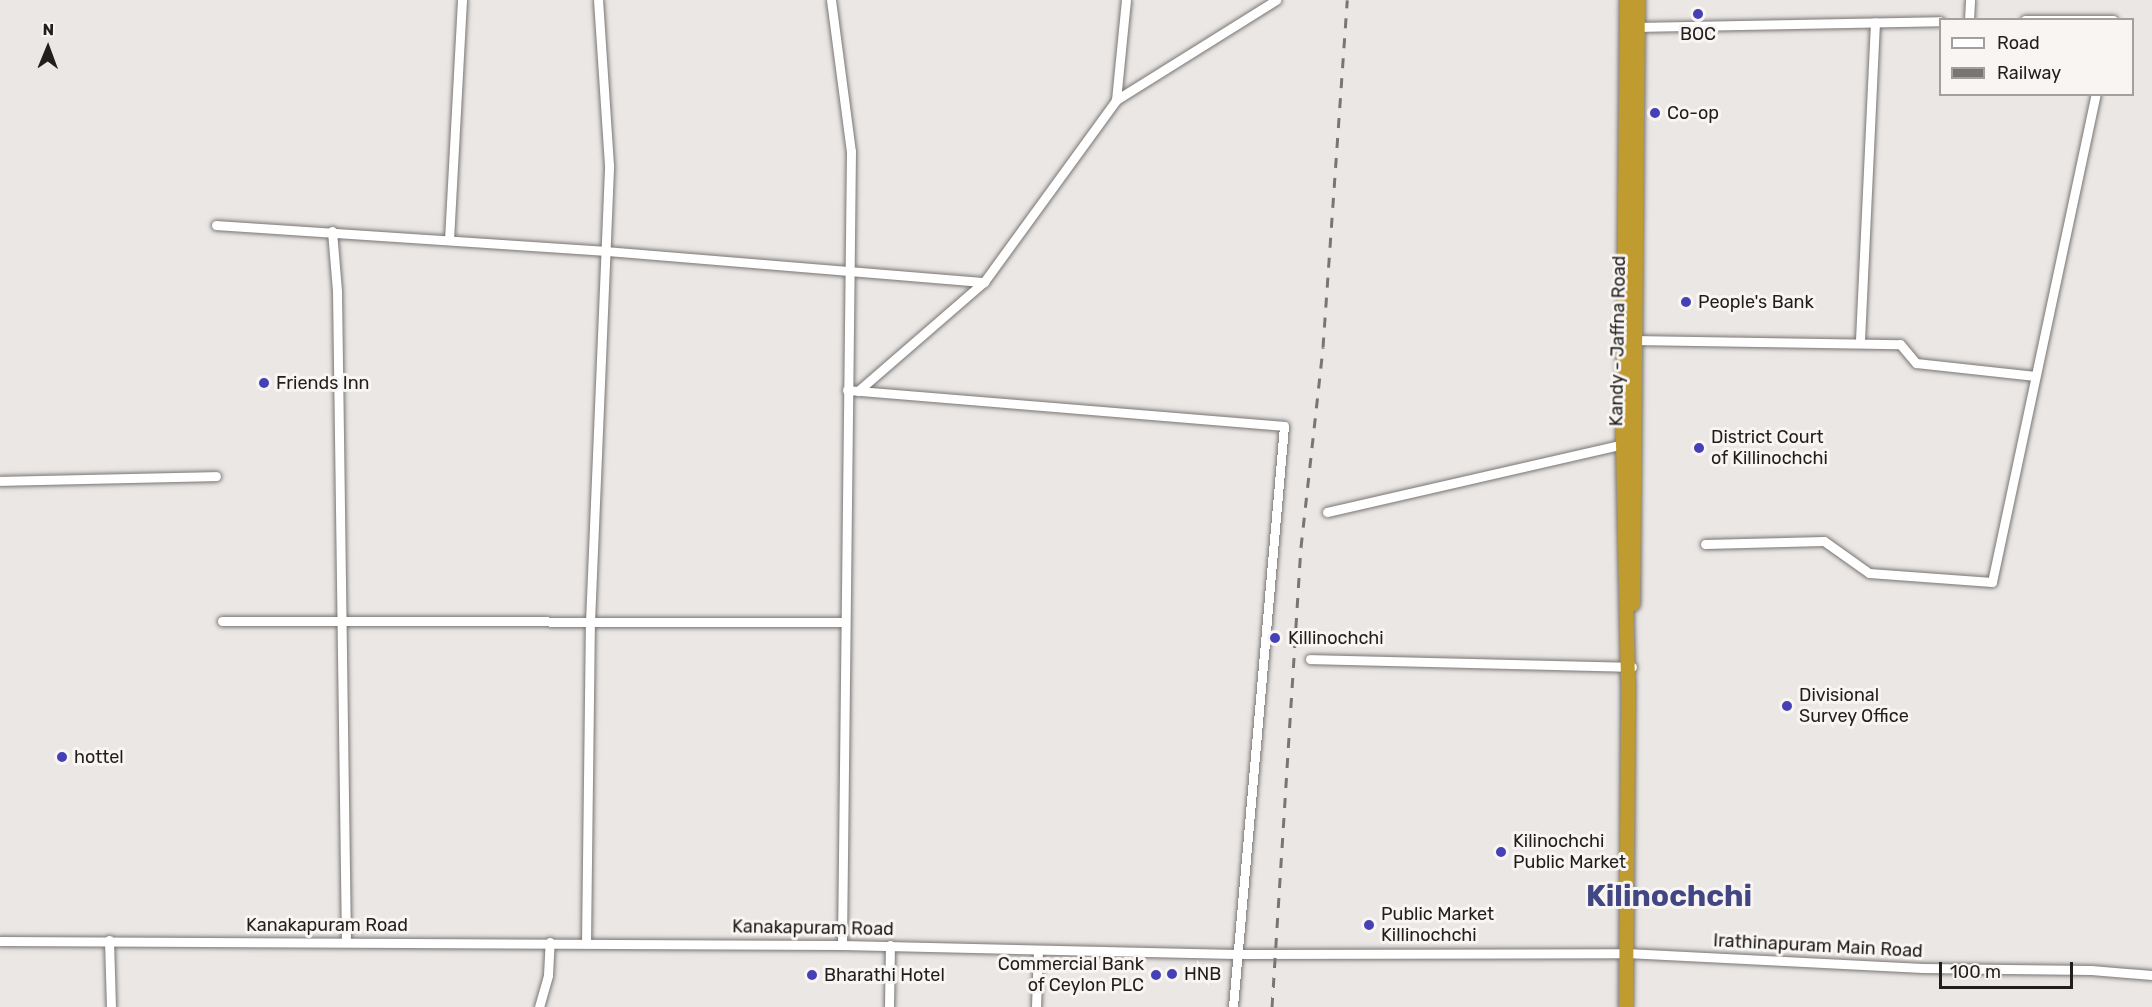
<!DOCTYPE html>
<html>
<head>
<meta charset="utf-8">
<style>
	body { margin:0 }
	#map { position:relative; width:2152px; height:1007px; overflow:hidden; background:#eae7e5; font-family:Rubik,sans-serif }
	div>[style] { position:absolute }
	.roads { filter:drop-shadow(0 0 2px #787573) drop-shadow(0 0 2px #787573) }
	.minor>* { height:9px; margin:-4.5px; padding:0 4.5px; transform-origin:4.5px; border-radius:4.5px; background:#fff }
	.highway>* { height:14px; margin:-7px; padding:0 7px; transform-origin:7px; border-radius:7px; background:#c09c30 }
	.rail>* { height:3px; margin-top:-1.5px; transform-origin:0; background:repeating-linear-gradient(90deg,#787674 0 10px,transparent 0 20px) }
	.dots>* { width:16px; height:16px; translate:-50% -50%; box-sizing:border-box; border:3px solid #f8f5f2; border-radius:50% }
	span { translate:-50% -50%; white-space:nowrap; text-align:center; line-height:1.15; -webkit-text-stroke:6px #f8f5f2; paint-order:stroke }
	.poi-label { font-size:18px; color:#201f1e }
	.left { translate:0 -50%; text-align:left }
	.right { translate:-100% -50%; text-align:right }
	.street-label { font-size:18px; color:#201f1e }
	.town-label { font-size:30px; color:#424683; font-weight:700 }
	.legend { position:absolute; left:1939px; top:18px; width:195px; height:78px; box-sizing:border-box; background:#f8f5f2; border:2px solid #a29f9d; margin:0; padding:8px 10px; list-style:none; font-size:18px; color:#201f1e }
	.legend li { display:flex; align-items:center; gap:12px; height:30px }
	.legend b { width:30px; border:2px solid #a29f9d }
	.north { position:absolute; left:18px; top:18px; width:60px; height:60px; -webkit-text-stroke:4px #f8f5f2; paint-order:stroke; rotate:1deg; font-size:16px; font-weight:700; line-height:24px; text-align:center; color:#201f1e }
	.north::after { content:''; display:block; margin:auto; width:21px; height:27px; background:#201f1e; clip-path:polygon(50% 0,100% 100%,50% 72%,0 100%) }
	.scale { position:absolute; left:1939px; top:962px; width:134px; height:27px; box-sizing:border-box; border:3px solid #201f1e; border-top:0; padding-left:8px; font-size:18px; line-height:21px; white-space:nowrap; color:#201f1e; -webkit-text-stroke:4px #f8f5f2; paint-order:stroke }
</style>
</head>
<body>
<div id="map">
	<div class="roads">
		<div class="minor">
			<i style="left:831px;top:0;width:152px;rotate:82.5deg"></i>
			<i style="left:851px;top:151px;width:794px;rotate:90.65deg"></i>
			<i style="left:1969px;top:20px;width:20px;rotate:-87deg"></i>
			<i style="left:2025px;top:20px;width:88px"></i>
			<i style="left:1635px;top:27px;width:305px;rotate:-1.1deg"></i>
			<i style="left:1116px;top:100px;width:100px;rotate:-84.3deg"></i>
			<i style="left:216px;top:225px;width:391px;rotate:3.8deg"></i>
			<i style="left:606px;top:251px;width:379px;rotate:4.7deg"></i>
			<i style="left:332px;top:231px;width:60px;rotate:85.2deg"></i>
			<i style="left:337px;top:291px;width:651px;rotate:89.21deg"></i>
			<i style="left:449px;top:240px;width:240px;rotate:-86.9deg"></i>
			<i style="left:1632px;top:340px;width:268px;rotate:0.9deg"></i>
			<i style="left:1900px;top:344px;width:25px;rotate:50deg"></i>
			<i style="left:1916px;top:363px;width:120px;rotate:6.2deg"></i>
			<i style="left:1860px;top:340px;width:318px;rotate:-87.3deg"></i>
			<i style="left:847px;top:390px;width:438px;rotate:4.7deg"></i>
			<i style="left:1284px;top:426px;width:583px;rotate:95.02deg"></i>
			<i style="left:858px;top:391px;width:167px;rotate:-40.9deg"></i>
			<i style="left:984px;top:282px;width:225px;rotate:-54deg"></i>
			<i style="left:1116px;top:100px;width:189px;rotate:-32deg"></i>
			<i style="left:0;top:481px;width:216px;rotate:-1.3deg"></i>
			<i style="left:1327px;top:512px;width:304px;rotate:-12.9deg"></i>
			<i style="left:1705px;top:544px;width:119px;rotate:-1.4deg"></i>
			<i style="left:1824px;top:541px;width:55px;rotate:35.4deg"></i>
			<i style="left:1869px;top:573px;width:123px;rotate:4.2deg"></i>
			<i style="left:1992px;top:582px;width:499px;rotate:-78deg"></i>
			<i style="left:222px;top:621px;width:623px;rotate:0.09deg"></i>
			<i style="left:1310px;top:659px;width:322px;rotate:1.4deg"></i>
			<i style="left:109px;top:940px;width:67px;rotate:88.3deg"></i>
			<i style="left:0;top:941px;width:842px;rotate:0.27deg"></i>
			<i style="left:842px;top:945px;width:394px;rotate:1.3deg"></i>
			<i style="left:1236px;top:954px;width:390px;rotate:-0.1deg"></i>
			<i style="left:1626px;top:953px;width:297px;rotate:2.9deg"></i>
			<i style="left:1923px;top:968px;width:168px;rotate:0.7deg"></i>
			<i style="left:2091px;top:970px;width:61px;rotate:4.7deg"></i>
			<i style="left:586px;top:943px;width:321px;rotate:-89.3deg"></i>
			<i style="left:590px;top:622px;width:457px;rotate:-87.6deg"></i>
			<i style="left:609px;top:165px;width:165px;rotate:-93.8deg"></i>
			<i style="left:539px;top:1007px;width:33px;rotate:-74deg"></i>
			<i style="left:548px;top:975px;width:33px;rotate:-87deg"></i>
			<i style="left:889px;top:1007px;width:62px;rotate:-89.1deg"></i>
			<i style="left:1036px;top:1007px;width:57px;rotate:-88deg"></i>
		</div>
		<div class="highway">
			<i style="left:1633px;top:604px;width:604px;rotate:-89.53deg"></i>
			<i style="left:1626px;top:1007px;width:325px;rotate:-89.6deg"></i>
			<i style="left:1628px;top:682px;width:238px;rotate:-91.2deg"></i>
			<i style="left:1623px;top:444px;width:444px;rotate:-89.5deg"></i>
		</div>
	</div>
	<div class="rail">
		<i style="left:1272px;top:1007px;width:461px;rotate:-86.4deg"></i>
		<i style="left:1301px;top:547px;width:201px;rotate:-83.7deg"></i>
		<i style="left:1323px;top:347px;width:348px;rotate:-86deg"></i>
	</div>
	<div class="dots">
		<i style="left:1698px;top:14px;background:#4540b5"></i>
		<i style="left:1655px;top:113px;background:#4540b5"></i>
		<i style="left:1686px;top:302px;background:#4540b5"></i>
		<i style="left:264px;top:383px;background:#4540b5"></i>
		<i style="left:1699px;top:448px;background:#4540b5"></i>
		<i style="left:1275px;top:638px;background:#4540b5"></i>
		<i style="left:1787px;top:706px;background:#4540b5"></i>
		<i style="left:62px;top:757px;background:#4540b5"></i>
		<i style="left:1501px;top:852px;background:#4540b5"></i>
		<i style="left:1369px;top:925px;background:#4540b5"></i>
		<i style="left:1172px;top:974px;background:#4540b5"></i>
		<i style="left:812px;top:975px;background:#4540b5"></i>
		<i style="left:1156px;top:975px;background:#4540b5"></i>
	</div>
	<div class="poi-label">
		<span style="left:1698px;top:34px">BOC</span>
		<span class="left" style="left:1667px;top:113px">Co-op</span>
		<span class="left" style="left:1698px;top:302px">People's Bank</span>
		<span class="left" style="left:276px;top:383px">Friends Inn</span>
		<span class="left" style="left:1711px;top:448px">District Court<br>of Killinochchi</span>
		<span class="left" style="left:1288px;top:638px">Killinochchi</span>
		<span class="left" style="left:1799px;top:706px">Divisional<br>Survey Office</span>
		<span class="left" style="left:74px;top:757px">hottel</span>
		<span class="left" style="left:1513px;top:852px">Kilinochchi<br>Public Market</span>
		<span class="left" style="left:1381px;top:925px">Public Market<br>Killinochchi</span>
		<span class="right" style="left:1144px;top:975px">Commercial Bank<br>of Ceylon PLC</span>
		<span class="left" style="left:1184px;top:974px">HNB</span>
		<span class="left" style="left:824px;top:975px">Bharathi Hotel</span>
	</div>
	<div class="street-label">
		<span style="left:1618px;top:341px;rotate:-89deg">Kandy - Jaffna Road</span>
		<span style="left:327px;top:925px">Kanakapuram Road</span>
		<span style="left:813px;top:928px;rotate:1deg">Kanakapuram Road</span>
		<span style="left:1818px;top:946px;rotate:3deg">Irathinapuram Main Road</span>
	</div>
	<div class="town-label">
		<span style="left:1669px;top:896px">Kilinochchi</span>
	</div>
	<ul class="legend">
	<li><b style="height:8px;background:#fff"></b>Road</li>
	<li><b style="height:8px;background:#787674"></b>Railway</li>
	</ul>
	<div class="north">N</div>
	<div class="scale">100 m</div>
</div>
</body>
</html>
